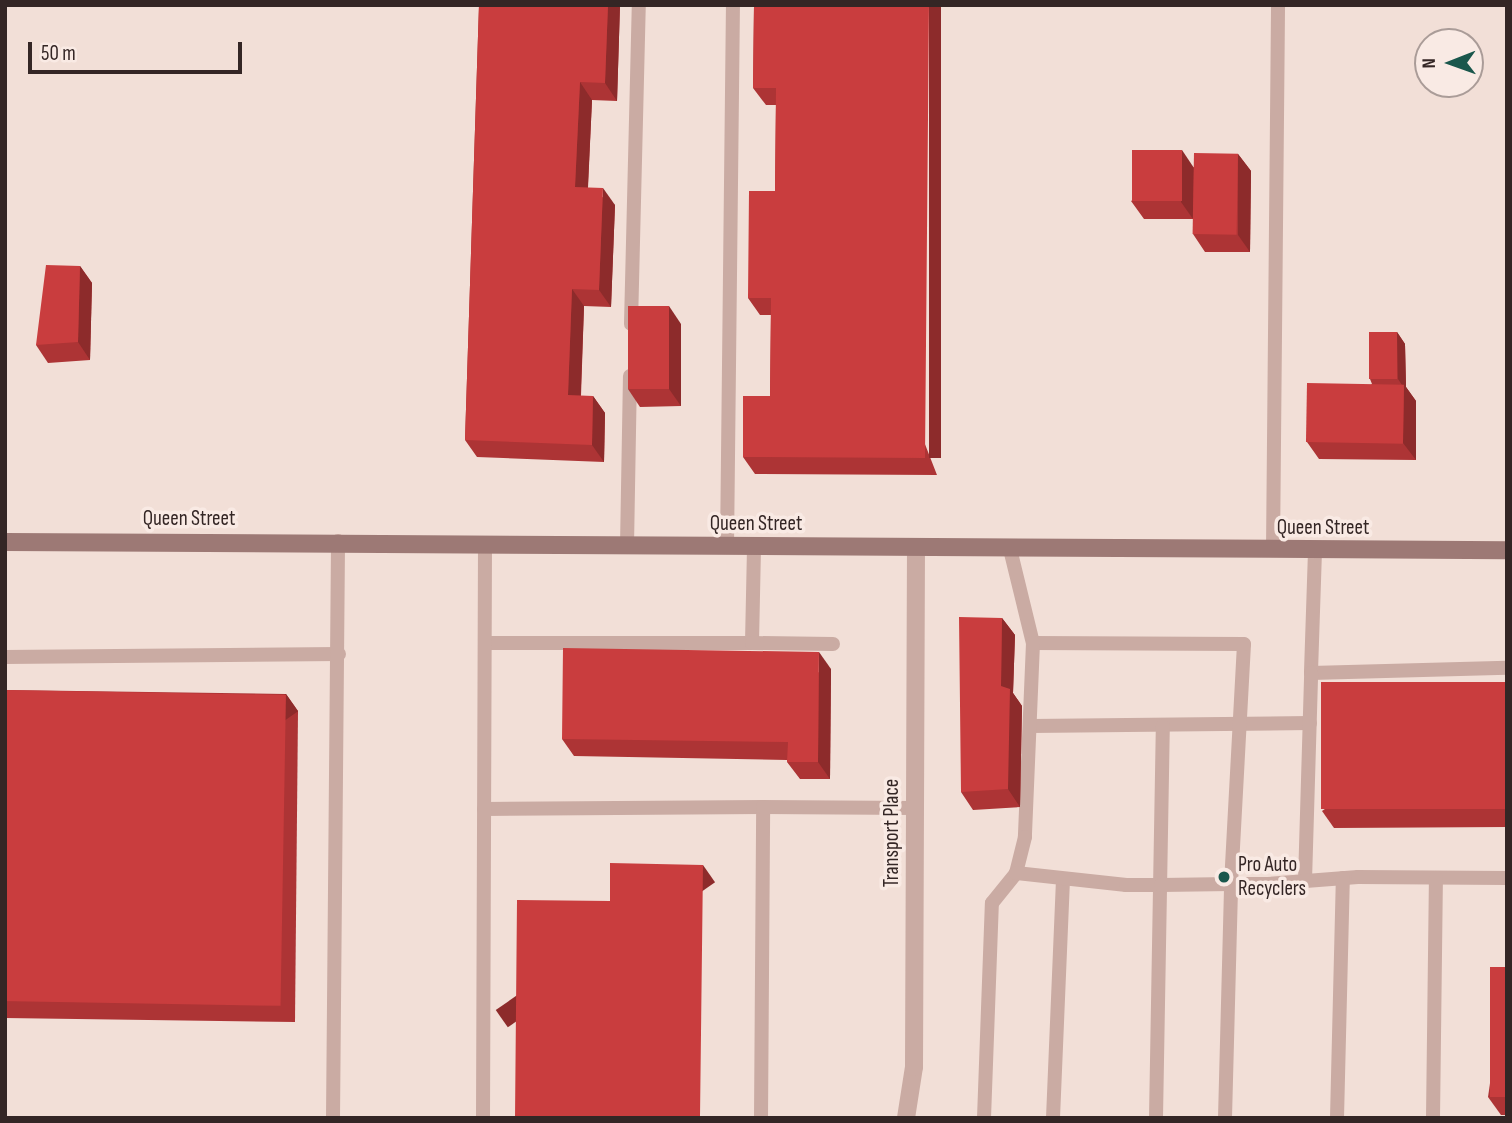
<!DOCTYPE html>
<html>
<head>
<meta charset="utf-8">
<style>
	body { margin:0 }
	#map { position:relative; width:1512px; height:1123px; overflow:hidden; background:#f2dfd7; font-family:"Sofia Sans Condensed",sans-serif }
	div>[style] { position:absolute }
	.lane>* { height:14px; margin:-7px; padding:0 7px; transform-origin:7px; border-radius:7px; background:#caaba3 }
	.street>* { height:18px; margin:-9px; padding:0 9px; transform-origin:9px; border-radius:9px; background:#caaba3 }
	.secondary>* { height:18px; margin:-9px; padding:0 9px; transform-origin:9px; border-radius:9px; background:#9d7975 }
	.wall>* { inset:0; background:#ad3435 }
	.shaded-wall>* { inset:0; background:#8d2b2b; transform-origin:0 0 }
	.building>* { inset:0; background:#c93d3e; transform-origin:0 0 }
	.dots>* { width:19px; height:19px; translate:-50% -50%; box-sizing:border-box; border:4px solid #f9eae4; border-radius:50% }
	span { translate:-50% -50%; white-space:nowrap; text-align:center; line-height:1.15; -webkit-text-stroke:7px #f9eae4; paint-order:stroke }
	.street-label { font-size:21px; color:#342625 }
	.poi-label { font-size:21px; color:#342625 }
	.left { translate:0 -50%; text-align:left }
	.frame { position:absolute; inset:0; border:7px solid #342625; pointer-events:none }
	.north { position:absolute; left:1414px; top:28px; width:70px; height:70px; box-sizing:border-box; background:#f9eae4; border:2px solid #aa9c98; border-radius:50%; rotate:269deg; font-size:19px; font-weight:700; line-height:28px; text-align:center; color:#342625 }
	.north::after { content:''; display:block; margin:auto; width:24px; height:32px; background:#1a574c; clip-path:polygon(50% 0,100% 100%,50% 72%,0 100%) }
	.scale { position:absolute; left:28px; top:42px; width:214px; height:32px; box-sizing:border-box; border:4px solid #342625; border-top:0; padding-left:9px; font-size:21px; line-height:24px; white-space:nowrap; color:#342625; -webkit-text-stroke:5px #f9eae4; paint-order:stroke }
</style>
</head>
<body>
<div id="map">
	<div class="lane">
		<i style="left:631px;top:324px;width:319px;rotate:-88.6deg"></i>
		<i style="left:627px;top:546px;width:170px;rotate:-89deg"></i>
		<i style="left:727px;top:547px;width:542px;rotate:-89.37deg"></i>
		<i style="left:1010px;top:549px;width:97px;rotate:76.3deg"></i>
		<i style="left:1273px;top:550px;width:545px;rotate:-89.47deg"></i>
		<i style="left:1315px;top:551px;width:122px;rotate:91.9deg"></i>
		<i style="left:1311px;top:673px;width:196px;rotate:-1.5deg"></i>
		<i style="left:485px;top:643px;width:267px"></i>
		<i style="left:752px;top:643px;width:96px;rotate:-88.8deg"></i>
		<i style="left:752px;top:643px;width:81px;rotate:0.7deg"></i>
		<i style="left:5px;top:657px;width:334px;rotate:-0.5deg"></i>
		<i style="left:1031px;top:726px;width:279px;rotate:-0.6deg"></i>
		<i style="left:484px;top:809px;width:279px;rotate:-0.4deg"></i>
		<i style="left:1305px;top:881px;width:208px;rotate:-88.3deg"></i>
		<i style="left:333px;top:1118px;width:577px;rotate:-89.5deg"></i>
		<i style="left:483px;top:1118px;width:574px;rotate:-89.8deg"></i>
		<i style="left:761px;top:1118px;width:311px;rotate:-89.6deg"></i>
		<i style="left:763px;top:807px;width:152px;rotate:0.4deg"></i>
		<i style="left:984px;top:1118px;width:215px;rotate:-87.9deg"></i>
		<i style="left:992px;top:903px;width:38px;rotate:-51deg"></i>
		<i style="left:1053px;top:1118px;width:237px;rotate:-87.6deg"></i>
		<i style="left:1156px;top:1118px;width:392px;rotate:-89deg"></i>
		<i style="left:1225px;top:1118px;width:234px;rotate:-88.5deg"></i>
		<i style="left:1231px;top:884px;width:240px;rotate:-86.9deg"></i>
		<i style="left:1244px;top:644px;width:211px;rotate:-179.7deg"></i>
		<i style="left:1033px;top:643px;width:194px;rotate:92.4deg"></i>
		<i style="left:1025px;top:837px;width:37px;rotate:104deg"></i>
		<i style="left:1016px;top:873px;width:111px;rotate:6.2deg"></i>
		<i style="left:1126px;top:885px;width:35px"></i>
		<i style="left:1161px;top:885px;width:70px;rotate:-0.8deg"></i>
		<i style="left:1231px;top:884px;width:37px"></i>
		<i style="left:1268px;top:884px;width:90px;rotate:-4.4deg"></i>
		<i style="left:1358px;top:877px;width:149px;rotate:0.4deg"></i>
		<i style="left:1337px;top:1118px;width:240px;rotate:-88.6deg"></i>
		<i style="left:1433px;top:1118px;width:240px;rotate:-89.3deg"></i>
	</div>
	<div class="street">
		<i style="left:906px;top:1118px;width:52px;rotate:-81.1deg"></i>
		<i style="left:914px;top:1067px;width:519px;rotate:-89.78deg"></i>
	</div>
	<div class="secondary">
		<i style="left:5px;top:542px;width:1502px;rotate:0.31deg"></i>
	</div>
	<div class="wall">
		<i style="clip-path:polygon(479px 5px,620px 5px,617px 101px,592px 100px,588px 188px,615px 205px,611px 307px,584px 306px,581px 396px,593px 396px,605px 413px,604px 462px,477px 457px,465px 440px)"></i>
		<i style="clip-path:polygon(754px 5px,937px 475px,755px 474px,743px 457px,770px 396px,771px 315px,760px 315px,748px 298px,775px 191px,776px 105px,766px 105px,753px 88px)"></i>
		<i style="clip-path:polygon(1238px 154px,1251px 171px,1250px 252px,1205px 252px,1193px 234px,1193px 219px,1144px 219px,1131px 201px,1194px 167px)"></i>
		<i style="clip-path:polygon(80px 266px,92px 283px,90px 360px,48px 363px,36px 345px)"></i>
		<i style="clip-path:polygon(681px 324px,681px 406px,640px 407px,628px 389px)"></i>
		<i style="clip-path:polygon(1397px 332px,1405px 344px,1406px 387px,1416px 401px,1416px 460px,1319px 459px,1307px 442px,1372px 384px,1370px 379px)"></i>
		<i style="clip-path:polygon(1002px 618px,1015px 635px,1013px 693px,1022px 706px,1020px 807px,973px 810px,961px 792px)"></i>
		<i style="clip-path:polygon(831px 669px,830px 779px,800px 779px,787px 762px,787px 760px,574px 756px,562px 739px)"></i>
		<i style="clip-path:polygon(1507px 682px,1507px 827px,1334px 828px,1322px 811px)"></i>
		<i style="clip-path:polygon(5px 690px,286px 694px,298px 711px,295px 1022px,5px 1018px)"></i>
		<i style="clip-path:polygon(1507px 967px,1507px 1115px,1501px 1115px,1488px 1097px)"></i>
	</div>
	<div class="shaded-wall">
		<i style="clip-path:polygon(608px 5px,620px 5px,617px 101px,605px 83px)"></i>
		<i style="left:929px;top:5px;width:12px;height:453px"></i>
		<i style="clip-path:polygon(580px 82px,592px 100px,587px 204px,575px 187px)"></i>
		<i style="clip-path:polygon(1182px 150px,1194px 168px,1193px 219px,1181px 202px)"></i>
		<i style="clip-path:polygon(1238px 154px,1251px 171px,1250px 252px,1238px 235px)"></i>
		<i style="clip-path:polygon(603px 188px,615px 205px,611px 307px,599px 290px)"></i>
		<i style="clip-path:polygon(80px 266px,92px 283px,90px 360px,78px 342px)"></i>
		<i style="clip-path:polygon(572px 289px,584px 306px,580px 412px,568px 395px)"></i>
		<i style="clip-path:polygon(669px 306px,681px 324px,681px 406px,669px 389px)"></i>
		<i style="clip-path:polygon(1397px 332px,1405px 344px,1406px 387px,1416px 401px,1416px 460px,1403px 443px,1404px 388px,1398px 379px)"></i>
		<i style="clip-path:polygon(593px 396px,605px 413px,604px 462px,592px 445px)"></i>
		<i style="clip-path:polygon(1002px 618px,1015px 635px,1013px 693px,1022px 706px,1020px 807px,1008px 789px,1001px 686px)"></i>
		<i style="clip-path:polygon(819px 652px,831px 669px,830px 779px,818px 762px)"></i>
		<i style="left:286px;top:694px;width:21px;height:310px;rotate:55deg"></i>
		<i style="left:703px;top:865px;width:21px;height:253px;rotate:55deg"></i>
	</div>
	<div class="building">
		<i style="clip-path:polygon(479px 5px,608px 5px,605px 83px,580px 82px,575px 187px,603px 188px,599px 290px,572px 289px,568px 395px,593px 396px,592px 445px,465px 440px)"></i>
		<i style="clip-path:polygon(754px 5px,929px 5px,925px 458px,743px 457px,743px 396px,770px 396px,771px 298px,748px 298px,749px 191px,775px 191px,776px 88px,753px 88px)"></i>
		<i style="left:1132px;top:150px;width:50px;height:51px"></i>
		<i style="left:1194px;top:153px;width:44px;height:81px;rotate:1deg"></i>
		<i style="clip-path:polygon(46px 265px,80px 266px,78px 342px,36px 345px)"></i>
		<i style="left:628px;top:306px;width:41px;height:83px"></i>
		<i style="left:1369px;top:332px;width:28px;height:47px"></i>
		<i style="left:1307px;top:383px;width:97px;height:59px;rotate:1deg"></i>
		<i style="clip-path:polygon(959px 617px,1002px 618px,1001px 686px,1010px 689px,1008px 789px,961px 792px)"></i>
		<i style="clip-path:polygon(563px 648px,819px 652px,818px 762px,787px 762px,788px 742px,562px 739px)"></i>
		<i style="left:1507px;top:682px;width:127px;height:186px;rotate:90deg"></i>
		<i style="left:5px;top:690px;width:281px;height:311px;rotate:1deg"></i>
		<i style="clip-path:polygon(610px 863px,703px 865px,700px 1118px,515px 1118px,517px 900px,610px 901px)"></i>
		<i style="left:1490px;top:967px;width:17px;height:130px"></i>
	</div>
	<div class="dots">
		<i style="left:1224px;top:877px;background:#1a574c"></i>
	</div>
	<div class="street-label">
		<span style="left:189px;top:519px">Queen Street</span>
		<span style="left:756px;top:524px">Queen Street</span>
		<span style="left:1323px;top:528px">Queen Street</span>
		<span style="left:892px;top:833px;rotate:-90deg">Transport Place</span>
	</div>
	<div class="poi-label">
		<span class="left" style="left:1238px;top:877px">Pro Auto<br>Recyclers</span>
	</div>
	<div class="frame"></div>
	<div class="north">N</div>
	<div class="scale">50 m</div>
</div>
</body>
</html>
